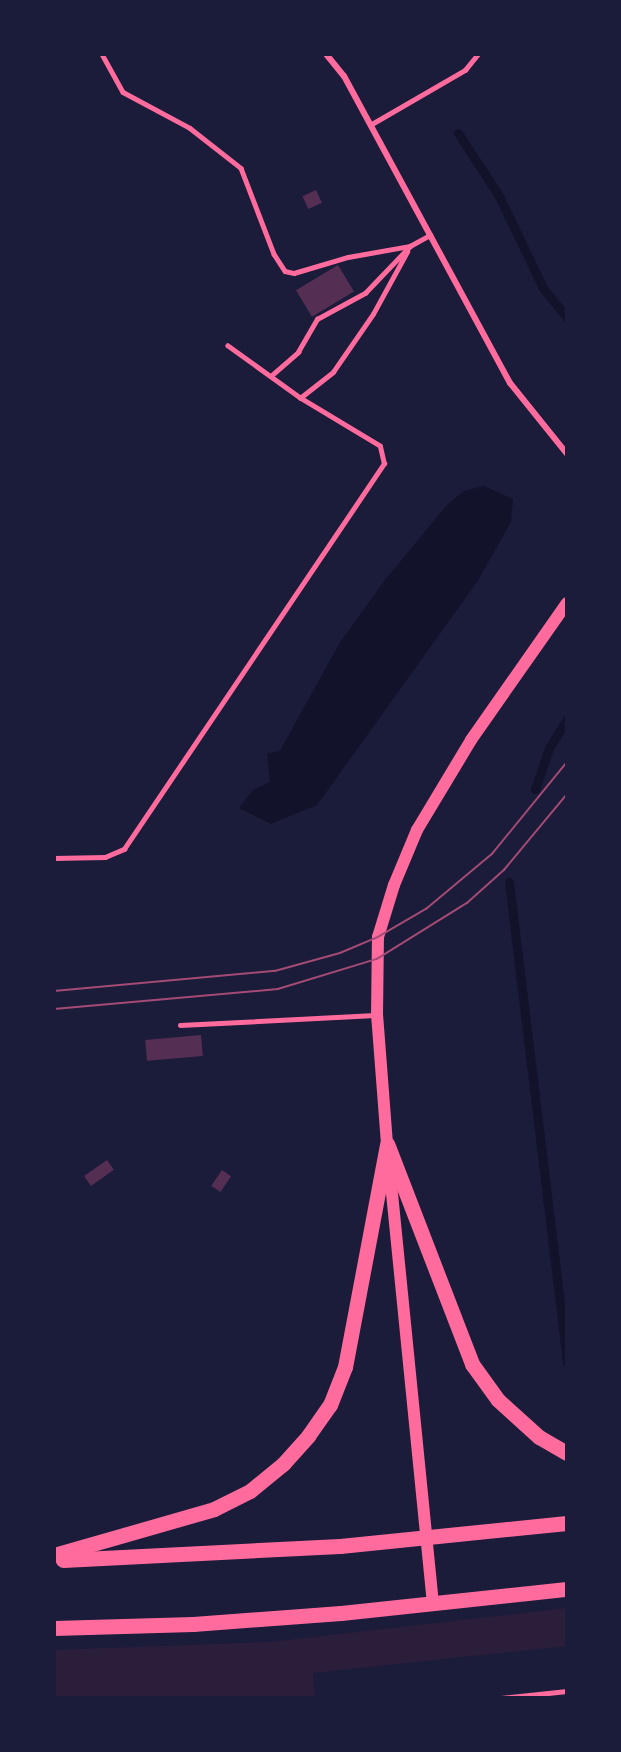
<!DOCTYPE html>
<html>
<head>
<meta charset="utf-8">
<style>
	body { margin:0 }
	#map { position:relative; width:621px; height:1752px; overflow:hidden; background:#1b1b3a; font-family:"Crimson Pro",serif }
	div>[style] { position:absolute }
	.green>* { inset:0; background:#2a1e3b }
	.water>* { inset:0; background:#12122b }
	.stream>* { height:9px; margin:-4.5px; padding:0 4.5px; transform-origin:4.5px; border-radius:4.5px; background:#12122b }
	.building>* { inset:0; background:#542f53; transform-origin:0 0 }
	.service>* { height:4.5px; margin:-2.25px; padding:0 2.25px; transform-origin:2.25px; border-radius:2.25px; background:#ff6b9d }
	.minor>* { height:6px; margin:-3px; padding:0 3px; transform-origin:3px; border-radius:3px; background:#ff6b9d }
	.secondary>* { height:12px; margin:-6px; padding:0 6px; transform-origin:6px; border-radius:6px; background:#ff6b9d }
	.primary>* { height:15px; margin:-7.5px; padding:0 7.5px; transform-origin:7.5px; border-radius:7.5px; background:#ff6b9d }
	.tram>* { height:1.5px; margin:-0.75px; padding:0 0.75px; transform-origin:0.75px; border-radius:0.75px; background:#a44b75 }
	span { translate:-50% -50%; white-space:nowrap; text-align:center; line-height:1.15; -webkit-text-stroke:4.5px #1b1b3a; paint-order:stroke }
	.frame { position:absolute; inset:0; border:56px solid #1b1b3a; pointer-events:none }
</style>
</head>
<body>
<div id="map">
	<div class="green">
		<i style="clip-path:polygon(567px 1608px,567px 1646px,313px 1673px,315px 1698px,54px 1698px,54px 1650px,270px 1642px)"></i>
	</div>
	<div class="water">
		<i style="clip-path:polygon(484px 486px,513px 499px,511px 522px,477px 582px,317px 805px,271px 824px,239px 808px,253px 790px,270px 782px,267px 754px,280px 751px,339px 644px,385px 580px,447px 505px,464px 491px)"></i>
	</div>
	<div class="stream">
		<i style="left:458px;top:133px;width:75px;rotate:56.9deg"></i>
		<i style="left:499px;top:196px;width:102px;rotate:64.4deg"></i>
		<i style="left:543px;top:288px;width:38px;rotate:51deg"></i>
		<i style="left:535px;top:789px;width:43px;rotate:-71.1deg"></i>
		<i style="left:549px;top:748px;width:34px;rotate:-58deg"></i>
		<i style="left:509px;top:882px;width:485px;rotate:83.1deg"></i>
	</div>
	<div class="building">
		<i style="left:316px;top:190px;width:14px;height:15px;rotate:65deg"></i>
		<i style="left:338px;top:265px;width:31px;height:49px;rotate:59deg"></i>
		<i style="left:201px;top:1035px;width:21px;height:56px;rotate:85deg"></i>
		<i style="left:107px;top:1160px;width:12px;height:28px;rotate:55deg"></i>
		<i style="left:222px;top:1170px;width:11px;height:19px;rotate:34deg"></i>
	</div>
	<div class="service">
		<i style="left:102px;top:54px;width:43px;rotate:61.1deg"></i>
		<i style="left:123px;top:92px;width:76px;rotate:28.2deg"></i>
		<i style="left:190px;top:128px;width:65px;rotate:38.1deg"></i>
		<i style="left:241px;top:168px;width:92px;rotate:69deg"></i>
		<i style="left:274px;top:254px;width:20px;rotate:57deg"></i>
		<i style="left:285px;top:271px;width:9px;rotate:13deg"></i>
		<i style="left:294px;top:273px;width:56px;rotate:-16.5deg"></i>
		<i style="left:348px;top:257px;width:63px;rotate:-10.1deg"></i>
		<i style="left:370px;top:125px;width:110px;rotate:-30.1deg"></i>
		<i style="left:465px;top:70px;width:21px;rotate:-51deg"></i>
		<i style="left:272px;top:375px;width:35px;rotate:-41deg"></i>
		<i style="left:298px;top:352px;width:38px;rotate:-60deg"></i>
		<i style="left:317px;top:319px;width:55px;rotate:-28.4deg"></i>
		<i style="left:365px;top:293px;width:65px;rotate:-46.2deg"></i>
		<i style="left:410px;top:246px;width:23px;rotate:-29deg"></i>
		<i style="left:300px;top:398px;width:42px;rotate:-38.2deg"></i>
		<i style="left:333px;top:372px;width:70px;rotate:-55.4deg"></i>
		<i style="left:373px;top:314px;width:71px;rotate:-61.3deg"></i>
		<i style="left:54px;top:858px;width:51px;rotate:-1.1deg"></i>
		<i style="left:105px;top:857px;width:21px;rotate:-23deg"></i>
		<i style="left:124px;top:849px;width:465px;rotate:-56deg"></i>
		<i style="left:384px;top:464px;width:18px;rotate:-103deg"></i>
		<i style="left:380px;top:446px;width:93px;rotate:-149deg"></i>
		<i style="left:300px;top:398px;width:89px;rotate:-144.2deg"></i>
		<i style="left:180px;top:1025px;width:195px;rotate:-2.9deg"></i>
		<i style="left:501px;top:1698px;width:66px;rotate:-6.1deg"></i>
	</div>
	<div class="minor">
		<i style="left:326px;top:54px;width:28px;rotate:51deg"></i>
		<i style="left:344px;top:76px;width:349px;rotate:61.6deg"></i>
		<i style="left:510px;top:383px;width:91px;rotate:51.2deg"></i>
	</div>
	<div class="secondary">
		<i style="left:433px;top:1604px;width:462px;rotate:-95.7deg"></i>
		<i style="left:387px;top:1144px;width:129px;rotate:-94.4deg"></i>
		<i style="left:377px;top:1015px;width:78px;rotate:-89.3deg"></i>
		<i style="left:378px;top:937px;width:54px;rotate:-72.9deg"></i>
		<i style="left:394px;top:885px;width:60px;rotate:-67.3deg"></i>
		<i style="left:417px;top:830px;width:105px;rotate:-59deg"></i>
		<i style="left:471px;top:740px;width:167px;rotate:-55deg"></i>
	</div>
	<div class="primary">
		<i style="left:388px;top:1146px;width:234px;rotate:68.9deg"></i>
		<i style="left:472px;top:1364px;width:44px;rotate:54.2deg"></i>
		<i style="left:498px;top:1400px;width:55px;rotate:42.1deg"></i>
		<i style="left:539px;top:1437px;width:32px;rotate:30deg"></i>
		<i style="left:54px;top:1555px;width:166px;rotate:-16deg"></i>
		<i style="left:214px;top:1509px;width:40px;rotate:-26.6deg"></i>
		<i style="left:250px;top:1491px;width:43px;rotate:-39.3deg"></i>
		<i style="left:283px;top:1464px;width:38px;rotate:-48deg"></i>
		<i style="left:308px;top:1436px;width:38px;rotate:-55deg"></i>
		<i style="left:330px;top:1405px;width:41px;rotate:-68.5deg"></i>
		<i style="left:345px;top:1367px;width:227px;rotate:-79.3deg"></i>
		<i style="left:63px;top:1560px;width:277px;rotate:-2.9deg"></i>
		<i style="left:340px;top:1546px;width:228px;rotate:-5.8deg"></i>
		<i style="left:54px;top:1628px;width:139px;rotate:-1.6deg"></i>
		<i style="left:193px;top:1624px;width:148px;rotate:-4.3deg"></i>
		<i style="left:341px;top:1613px;width:227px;rotate:-6.1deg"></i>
	</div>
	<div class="tram">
		<i style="left:54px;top:991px;width:222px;rotate:-5.2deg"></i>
		<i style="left:275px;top:971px;width:67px;rotate:-15.5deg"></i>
		<i style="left:340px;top:953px;width:41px;rotate:-22.8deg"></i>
		<i style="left:378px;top:937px;width:56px;rotate:-30.3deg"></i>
		<i style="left:426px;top:909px;width:86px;rotate:-39.8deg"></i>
		<i style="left:492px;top:854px;width:119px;rotate:-50.8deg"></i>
		<i style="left:54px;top:1009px;width:225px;rotate:-5.1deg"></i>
		<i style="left:278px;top:989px;width:103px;rotate:-16.9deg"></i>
		<i style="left:377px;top:959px;width:106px;rotate:-31.9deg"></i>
		<i style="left:467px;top:903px;width:50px;rotate:-41.7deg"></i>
		<i style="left:504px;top:870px;width:99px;rotate:-50.3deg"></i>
	</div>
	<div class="frame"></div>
</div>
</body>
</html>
